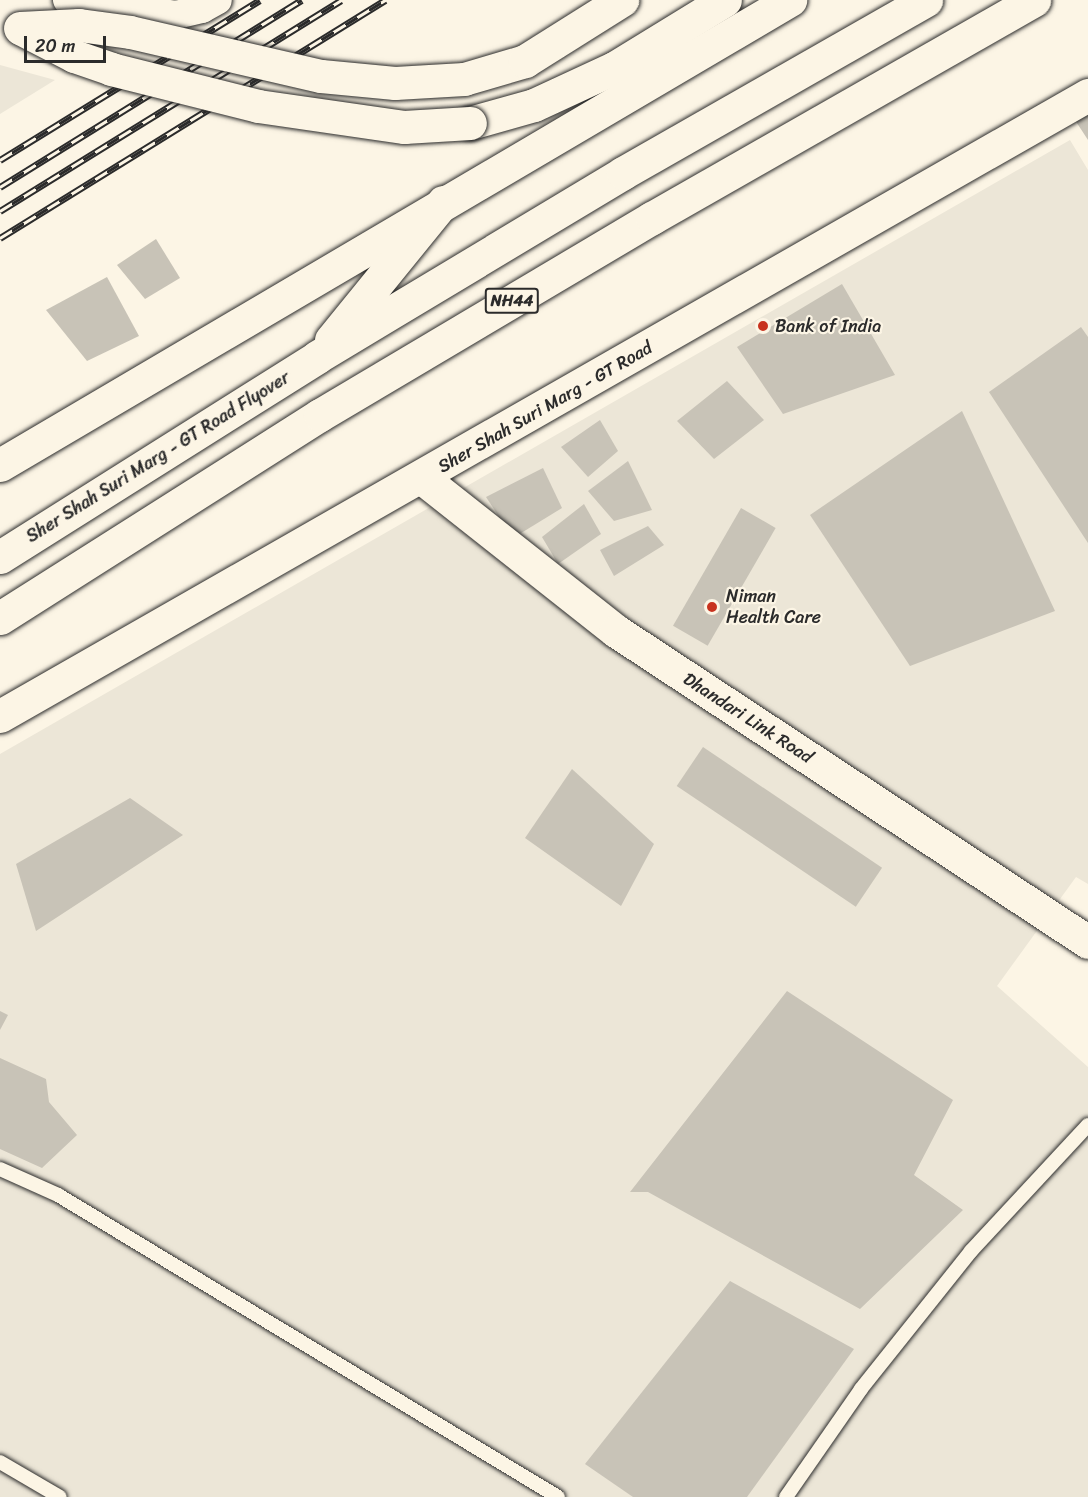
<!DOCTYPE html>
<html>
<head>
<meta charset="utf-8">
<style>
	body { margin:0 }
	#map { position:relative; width:1088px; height:1497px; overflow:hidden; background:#fcf5e5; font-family:Sriracha,sans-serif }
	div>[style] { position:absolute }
	.built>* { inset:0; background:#ece6d7 }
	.building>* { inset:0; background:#c8c3b7; transform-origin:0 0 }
	.roads { filter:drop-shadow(0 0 2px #2b2b2b) drop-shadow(0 0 2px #2b2b2b) }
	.service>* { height:14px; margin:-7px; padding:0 7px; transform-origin:7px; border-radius:7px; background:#fcf5e5 }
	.minor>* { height:28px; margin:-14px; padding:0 14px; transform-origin:14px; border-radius:14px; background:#fcf5e5 }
	.tertiary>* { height:33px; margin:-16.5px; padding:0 16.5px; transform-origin:16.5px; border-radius:16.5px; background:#fcf5e5 }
	.trunk>* { height:33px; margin:-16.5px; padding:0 16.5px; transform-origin:16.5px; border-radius:16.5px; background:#fcf5e5 }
	.rail>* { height:7px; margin-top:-3.5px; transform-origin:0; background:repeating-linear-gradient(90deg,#fcf5e5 0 14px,#2b2b2b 0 28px); box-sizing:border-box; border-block:2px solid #2b2b2b }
	.bridges { filter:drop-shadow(0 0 2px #2b2b2b) drop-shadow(0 0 2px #2b2b2b) }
	.tertiary-bridge>* { height:33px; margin:-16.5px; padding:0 16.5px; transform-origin:16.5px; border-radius:16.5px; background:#fcf5e5 }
	.dots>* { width:16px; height:16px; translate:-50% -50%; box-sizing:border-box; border:3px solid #fcf5e5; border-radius:50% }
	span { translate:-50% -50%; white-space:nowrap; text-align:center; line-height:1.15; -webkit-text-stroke:4.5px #fcf5e5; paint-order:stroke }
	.shield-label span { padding:2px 4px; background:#fcf5e5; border:2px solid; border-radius:4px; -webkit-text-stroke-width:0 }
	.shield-label { font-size:16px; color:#2b2b2b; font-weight:700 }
	.poi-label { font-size:18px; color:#2b2b2b }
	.left { translate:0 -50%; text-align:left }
	.street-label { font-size:18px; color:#2b2b2b }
	.scale { position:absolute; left:24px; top:36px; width:82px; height:27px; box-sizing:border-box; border:3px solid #2b2b2b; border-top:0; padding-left:8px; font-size:18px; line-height:21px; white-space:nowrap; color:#2b2b2b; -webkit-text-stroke:4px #fcf5e5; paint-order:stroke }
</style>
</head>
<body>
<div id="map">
	<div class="built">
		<i style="clip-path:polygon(0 65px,55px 80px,0 114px)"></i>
		<i style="clip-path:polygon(1070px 140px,1088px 170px,1088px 884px,1076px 877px,997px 986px,1088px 1067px,1088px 1497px,0 1497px,0 754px)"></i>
	</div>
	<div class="building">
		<i style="clip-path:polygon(1088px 110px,1088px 140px,1073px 117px)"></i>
		<i style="clip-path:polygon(156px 239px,180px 278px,145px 299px,117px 265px)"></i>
		<i style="clip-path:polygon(107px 277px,139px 336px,87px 361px,46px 310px)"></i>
		<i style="clip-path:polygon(842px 284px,895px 375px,783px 414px,737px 347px)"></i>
		<i style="clip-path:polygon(1081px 327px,1088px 337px,1088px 543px,989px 392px)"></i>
		<i style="clip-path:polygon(727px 381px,764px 420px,714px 459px,677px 421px)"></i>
		<i style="clip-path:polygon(962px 411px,1055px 611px,910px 666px,810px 515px)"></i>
		<i style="clip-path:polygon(600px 420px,618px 451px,588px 477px,561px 447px)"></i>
		<i style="clip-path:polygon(628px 461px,652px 510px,614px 521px,588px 491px)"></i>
		<i style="clip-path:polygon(543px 468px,562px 508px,513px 538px,486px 497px)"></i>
		<i style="clip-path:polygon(584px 504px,601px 534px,558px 564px,542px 537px)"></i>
		<i style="left:741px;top:508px;width:40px;height:136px;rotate:30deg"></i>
		<i style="clip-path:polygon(648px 526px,664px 545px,614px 576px,600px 550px)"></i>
		<i style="left:703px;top:747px;width:216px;height:47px;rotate:34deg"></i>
		<i style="clip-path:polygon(572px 769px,654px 844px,621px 906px,525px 838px)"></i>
		<i style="clip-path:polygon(130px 798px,183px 835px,36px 931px,16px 864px)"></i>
		<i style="clip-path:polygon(787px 991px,953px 1100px,914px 1175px,963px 1210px,860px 1309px,648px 1192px,630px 1192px)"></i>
		<i style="clip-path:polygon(0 1011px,8px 1015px,0 1030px)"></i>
		<i style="clip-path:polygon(0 1058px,46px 1079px,49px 1102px,77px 1135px,42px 1168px,0 1149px)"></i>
		<i style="clip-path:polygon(730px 1281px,854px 1349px,747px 1497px,633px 1497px,585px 1464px)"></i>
	</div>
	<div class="roads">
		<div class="service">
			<i style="left:0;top:1169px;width:64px;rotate:24.1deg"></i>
			<i style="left:58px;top:1195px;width:584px;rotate:31.13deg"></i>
			<i style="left:0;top:1462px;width:69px;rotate:30.3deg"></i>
			<i style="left:786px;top:1497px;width:131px;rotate:-55.2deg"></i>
			<i style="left:861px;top:1389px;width:176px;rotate:-51.4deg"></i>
			<i style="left:971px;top:1251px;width:172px;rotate:-47.1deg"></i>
		</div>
		<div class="minor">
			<i style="left:67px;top:0;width:110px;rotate:7.8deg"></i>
			<i style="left:176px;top:15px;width:27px;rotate:-13deg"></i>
			<i style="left:202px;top:9px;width:18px;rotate:-29deg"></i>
		</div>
		<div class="tertiary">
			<i style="left:470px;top:123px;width:66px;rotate:-15.7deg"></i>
			<i style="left:534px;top:105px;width:88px;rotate:-24.8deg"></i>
			<i style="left:614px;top:68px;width:130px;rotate:-31.5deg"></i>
			<i style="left:0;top:465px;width:917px;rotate:-30.48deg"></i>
			<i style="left:421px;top:477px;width:248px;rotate:38.3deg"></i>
			<i style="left:616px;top:631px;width:565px;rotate:33.38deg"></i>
			<i style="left:0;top:716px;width:1253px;rotate:-29.72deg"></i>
		</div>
		<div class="trunk">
			<i style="left:331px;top:340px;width:178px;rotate:-50.9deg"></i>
			<i style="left:0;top:557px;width:375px;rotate:-32.2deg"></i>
			<i style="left:317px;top:357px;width:357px;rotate:-31deg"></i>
			<i style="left:623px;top:173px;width:349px;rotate:-29.7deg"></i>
			<i style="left:0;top:618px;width:379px;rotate:-32.4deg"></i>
			<i style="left:320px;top:415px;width:386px;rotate:-30.7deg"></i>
			<i style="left:652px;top:218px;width:440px;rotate:-29.7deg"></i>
		</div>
	</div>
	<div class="rail">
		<i style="left:0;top:160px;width:305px;rotate:-31.6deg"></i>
		<i style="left:0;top:187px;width:355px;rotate:-31.8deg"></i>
		<i style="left:0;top:211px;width:401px;rotate:-31.7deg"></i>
		<i style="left:0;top:238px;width:453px;rotate:-31.7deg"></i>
	</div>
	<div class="bridges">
		<div class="tertiary-bridge">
			<i style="left:20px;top:28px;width:59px;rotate:-2.9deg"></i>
			<i style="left:79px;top:25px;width:51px;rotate:7.8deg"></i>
			<i style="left:130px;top:32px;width:196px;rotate:13deg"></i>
			<i style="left:321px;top:76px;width:74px;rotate:5.4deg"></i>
			<i style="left:395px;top:83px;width:69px;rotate:-3.3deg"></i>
			<i style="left:464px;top:79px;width:64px;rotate:-16.4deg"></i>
			<i style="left:525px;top:61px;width:115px;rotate:-32.2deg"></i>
			<i style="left:22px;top:29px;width:59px;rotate:27.4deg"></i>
			<i style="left:74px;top:56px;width:39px;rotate:19deg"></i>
			<i style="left:111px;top:69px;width:152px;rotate:14.1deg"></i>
			<i style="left:258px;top:106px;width:148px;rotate:8.2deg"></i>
			<i style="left:404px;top:127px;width:66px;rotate:-3.5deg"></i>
		</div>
	</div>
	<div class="dots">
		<i style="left:763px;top:326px;background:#c8321e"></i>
		<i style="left:712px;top:607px;background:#c8321e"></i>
	</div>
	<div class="shield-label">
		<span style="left:512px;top:301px">NH44</span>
	</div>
	<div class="poi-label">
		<span class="left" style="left:775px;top:326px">Bank of India</span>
		<span class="left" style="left:726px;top:607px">Niman<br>Health Care</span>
	</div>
	<div class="street-label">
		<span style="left:545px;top:407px;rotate:-30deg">Sher Shah Suri Marg - GT Road</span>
		<span style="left:158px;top:457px;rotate:-32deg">Sher Shah Suri Marg - GT Road Flyover</span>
		<span style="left:748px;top:718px;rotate:33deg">Dhandari Link Road</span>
	</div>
	<div class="scale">20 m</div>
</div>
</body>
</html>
